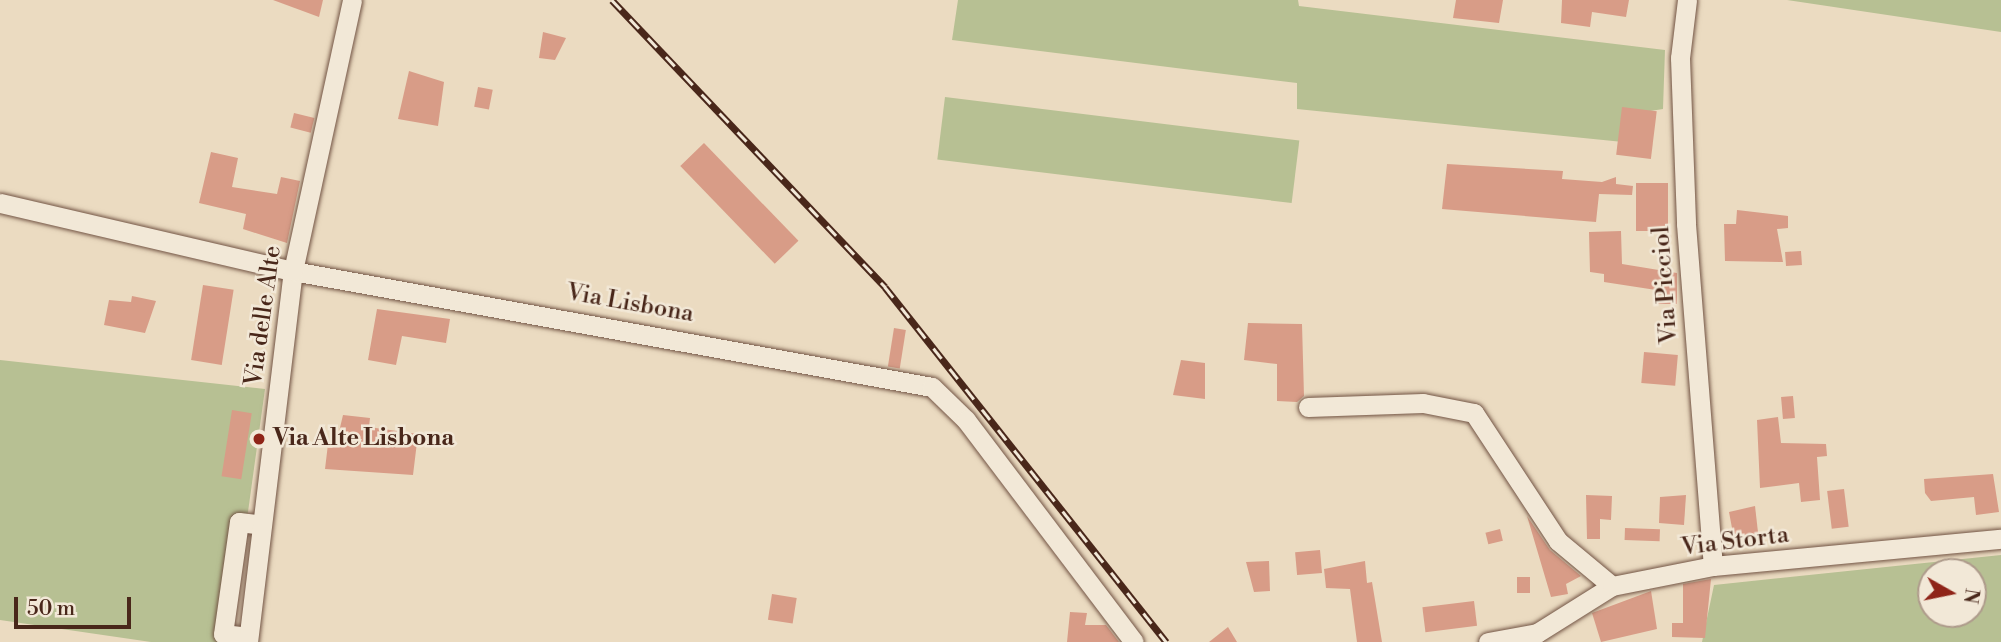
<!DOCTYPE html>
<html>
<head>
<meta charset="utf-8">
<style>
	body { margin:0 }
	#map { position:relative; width:2001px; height:642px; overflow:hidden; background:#ebdbc1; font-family:"Libre Bodoni",serif }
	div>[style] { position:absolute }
	.green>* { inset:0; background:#b7c093; transform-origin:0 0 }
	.building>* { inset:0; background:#d89c87; transform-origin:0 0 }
	.roads { filter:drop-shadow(0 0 2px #725444) drop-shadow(0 0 2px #725444) }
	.minor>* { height:19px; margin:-9.5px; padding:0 9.5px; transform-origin:9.5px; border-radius:9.5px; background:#f2e8d7 }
	.rail>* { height:7px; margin-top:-3.5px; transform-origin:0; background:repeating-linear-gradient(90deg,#f2e8d7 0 13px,#49271a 0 26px); box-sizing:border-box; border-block:2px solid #49271a }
	.dots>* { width:19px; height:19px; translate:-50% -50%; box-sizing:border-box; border:4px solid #f2e8d7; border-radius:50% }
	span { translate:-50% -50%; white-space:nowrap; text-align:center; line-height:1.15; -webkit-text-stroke:5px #f2e8d7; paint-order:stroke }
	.street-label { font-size:24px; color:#49271a }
	.poi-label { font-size:24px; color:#49271a; font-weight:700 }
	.left { translate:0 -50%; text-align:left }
	.north { position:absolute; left:1917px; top:558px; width:70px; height:70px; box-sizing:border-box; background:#f2e8d7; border:2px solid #ae9b8b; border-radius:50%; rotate:99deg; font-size:19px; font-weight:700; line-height:28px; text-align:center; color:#49271a }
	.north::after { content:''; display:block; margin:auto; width:24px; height:32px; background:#8f2418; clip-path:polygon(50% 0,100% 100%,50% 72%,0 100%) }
	.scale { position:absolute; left:14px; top:597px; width:117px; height:32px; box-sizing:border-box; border:4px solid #49271a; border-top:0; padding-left:9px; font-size:21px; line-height:24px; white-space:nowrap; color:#49271a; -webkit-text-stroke:5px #f2e8d7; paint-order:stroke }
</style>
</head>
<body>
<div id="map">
	<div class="green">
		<i style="clip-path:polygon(958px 0,1298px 0,1299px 6px,1665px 50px,1663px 109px,1625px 115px,1623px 142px,1297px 109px,1297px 83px,952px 40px)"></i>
		<i style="clip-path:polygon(1787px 0,2001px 0,2001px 32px)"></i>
		<i style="left:945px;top:97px;width:357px;height:63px;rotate:7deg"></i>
		<i style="clip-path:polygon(0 360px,265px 389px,230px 642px,151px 642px,0 620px)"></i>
		<i style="clip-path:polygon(evenodd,2001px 555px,2001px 642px,1702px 642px,1714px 585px,2001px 555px,1931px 572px,1973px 572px,1973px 614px,1931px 614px,1931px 572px)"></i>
	</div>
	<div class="building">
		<i style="clip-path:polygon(273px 0,323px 0,319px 17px)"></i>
		<i style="clip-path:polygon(1456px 0,1503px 0,1499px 23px,1453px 18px)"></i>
		<i style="clip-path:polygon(1562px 0,1629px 0,1626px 17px,1592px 12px,1590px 27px,1561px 23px)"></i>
		<i style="clip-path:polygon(543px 32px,566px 38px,555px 60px,539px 58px)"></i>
		<i style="clip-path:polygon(409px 71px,444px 82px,438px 126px,398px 119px)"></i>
		<i style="left:478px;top:87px;width:15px;height:20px;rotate:11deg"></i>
		<i style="left:1622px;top:107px;width:35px;height:48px;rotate:7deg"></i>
		<i style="left:294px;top:113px;width:21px;height:15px;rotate:14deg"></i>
		<i style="left:704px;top:143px;width:136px;height:33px;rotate:46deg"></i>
		<i style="clip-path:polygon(211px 152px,238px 158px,232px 187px,277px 194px,281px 177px,300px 181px,287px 243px,243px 229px,246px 214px,199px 203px)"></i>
		<i style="clip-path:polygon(1447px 164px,1563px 171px,1562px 179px,1602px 182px,1616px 177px,1616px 184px,1633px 186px,1632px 195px,1599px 194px,1596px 222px,1442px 209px)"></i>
		<i style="left:1636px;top:183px;width:32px;height:48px"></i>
		<i style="clip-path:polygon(1737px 210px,1788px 216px,1788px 228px,1777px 229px,1783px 262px,1725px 261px,1724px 224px,1736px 224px)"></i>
		<i style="clip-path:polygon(1621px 231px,1622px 264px,1677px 273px,1677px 304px,1655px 304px,1656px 290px,1604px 282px,1604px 274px,1590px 272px,1589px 232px)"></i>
		<i style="left:1801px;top:251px;width:14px;height:16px;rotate:86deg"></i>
		<i style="left:203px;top:285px;width:31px;height:76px;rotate:9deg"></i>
		<i style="clip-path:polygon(132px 296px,156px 301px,145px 333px,104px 325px,109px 300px,131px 302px)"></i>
		<i style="clip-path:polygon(377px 309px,450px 319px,446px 343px,402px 336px,396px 365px,368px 360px)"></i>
		<i style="clip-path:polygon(1248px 323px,1302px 324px,1304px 396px,1297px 402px,1277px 401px,1277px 364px,1244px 360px)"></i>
		<i style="left:894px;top:328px;width:12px;height:39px;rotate:9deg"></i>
		<i style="left:1644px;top:352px;width:34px;height:31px;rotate:5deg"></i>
		<i style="clip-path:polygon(1181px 360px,1205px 363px,1205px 399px,1173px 395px)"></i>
		<i style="left:1793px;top:396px;width:22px;height:12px;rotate:85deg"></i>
		<i style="left:232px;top:410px;width:20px;height:67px;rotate:9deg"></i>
		<i style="clip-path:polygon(343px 415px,370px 418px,369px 427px,418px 434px,413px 475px,325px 469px,328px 444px,338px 436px)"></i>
		<i style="clip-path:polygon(1778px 417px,1781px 443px,1826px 444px,1827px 456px,1817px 457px,1820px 500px,1801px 502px,1799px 483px,1760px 488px,1757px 420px)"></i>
		<i style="clip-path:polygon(1993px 474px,1999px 512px,1976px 515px,1974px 497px,1931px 501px,1925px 493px,1924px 479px)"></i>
		<i style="left:1844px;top:489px;width:38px;height:17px;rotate:83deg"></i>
		<i style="clip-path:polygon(1586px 495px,1612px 496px,1611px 520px,1600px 519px,1600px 539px,1587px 539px)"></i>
		<i style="clip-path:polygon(1686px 495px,1684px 525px,1659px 523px,1660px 497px)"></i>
		<i style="clip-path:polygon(1755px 506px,1759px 541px,1735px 544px,1729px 512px)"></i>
		<i style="clip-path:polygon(1527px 516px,1550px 550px,1581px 576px,1566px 584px,1568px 594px,1551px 597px)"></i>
		<i style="left:1625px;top:528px;width:35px;height:12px;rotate:2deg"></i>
		<i style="left:1500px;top:529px;width:12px;height:15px;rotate:76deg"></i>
		<i style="left:1320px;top:550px;width:23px;height:25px;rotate:85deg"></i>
		<i style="clip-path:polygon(1269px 561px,1270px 591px,1254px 592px,1246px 562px)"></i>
		<i style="clip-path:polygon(1365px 561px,1367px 583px,1372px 582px,1382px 642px,1357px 642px,1350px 589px,1326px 588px,1324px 569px)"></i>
		<i style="left:1517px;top:577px;width:13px;height:16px"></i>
		<i style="clip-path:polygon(1711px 579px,1705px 638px,1672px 637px,1672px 623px,1683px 623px,1683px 584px)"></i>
		<i style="clip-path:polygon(1651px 591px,1657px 629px,1601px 642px,1592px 613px)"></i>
		<i style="left:772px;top:594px;width:25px;height:26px;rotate:9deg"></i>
		<i style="left:1474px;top:601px;width:25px;height:52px;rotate:83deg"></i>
		<i style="clip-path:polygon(1070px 612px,1087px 613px,1085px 625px,1106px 625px,1119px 642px,1067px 642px)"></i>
		<i style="clip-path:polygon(1228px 627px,1237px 642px,1209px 642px)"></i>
	</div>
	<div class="roads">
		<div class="minor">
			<i style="left:1687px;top:0;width:58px;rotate:96.9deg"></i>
			<i style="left:1680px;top:58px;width:166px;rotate:87.9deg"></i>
			<i style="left:1686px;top:224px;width:343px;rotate:85.5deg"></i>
			<i style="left:0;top:203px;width:301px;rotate:13.1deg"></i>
			<i style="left:293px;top:271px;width:649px;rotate:10.29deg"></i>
			<i style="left:932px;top:387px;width:47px;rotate:44.1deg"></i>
			<i style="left:966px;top:420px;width:278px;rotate:52.9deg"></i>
			<i style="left:1308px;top:407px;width:115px;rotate:-2deg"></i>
			<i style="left:1423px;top:403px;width:52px;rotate:11.1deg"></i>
			<i style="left:1474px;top:413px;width:153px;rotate:56.7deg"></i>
			<i style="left:1558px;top:541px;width:70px;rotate:39.8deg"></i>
			<i style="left:248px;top:637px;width:25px;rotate:-173deg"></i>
			<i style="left:223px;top:634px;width:113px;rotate:-81.9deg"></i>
			<i style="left:239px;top:522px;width:23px;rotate:7deg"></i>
			<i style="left:248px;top:642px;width:374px;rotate:-83.1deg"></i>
			<i style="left:293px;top:271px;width:277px;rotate:-77.7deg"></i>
			<i style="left:1488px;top:642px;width:50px;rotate:-10.4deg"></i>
			<i style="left:1537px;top:633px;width:89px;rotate:-32.1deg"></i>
			<i style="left:1612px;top:586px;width:103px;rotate:-11.2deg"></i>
			<i style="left:1713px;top:566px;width:289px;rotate:-5.4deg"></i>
		</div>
	</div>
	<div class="rail">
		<i style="left:612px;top:0;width:396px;rotate:46.4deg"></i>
		<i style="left:885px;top:287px;width:453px;rotate:51.6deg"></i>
	</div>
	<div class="dots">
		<i style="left:259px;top:439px;background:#8f2418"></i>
	</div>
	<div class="street-label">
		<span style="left:1666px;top:285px;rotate:-94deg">Via Picciol</span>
		<span style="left:630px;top:304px;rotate:10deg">Via Lisbona</span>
		<span style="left:264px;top:316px;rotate:-82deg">Via delle Alte</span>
		<span style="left:1735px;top:542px;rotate:-7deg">Via Storta</span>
	</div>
	<div class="poi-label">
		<span class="left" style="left:273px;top:439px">Via Alte Lisbona</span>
	</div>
	<div class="north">N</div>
	<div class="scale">50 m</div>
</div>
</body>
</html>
